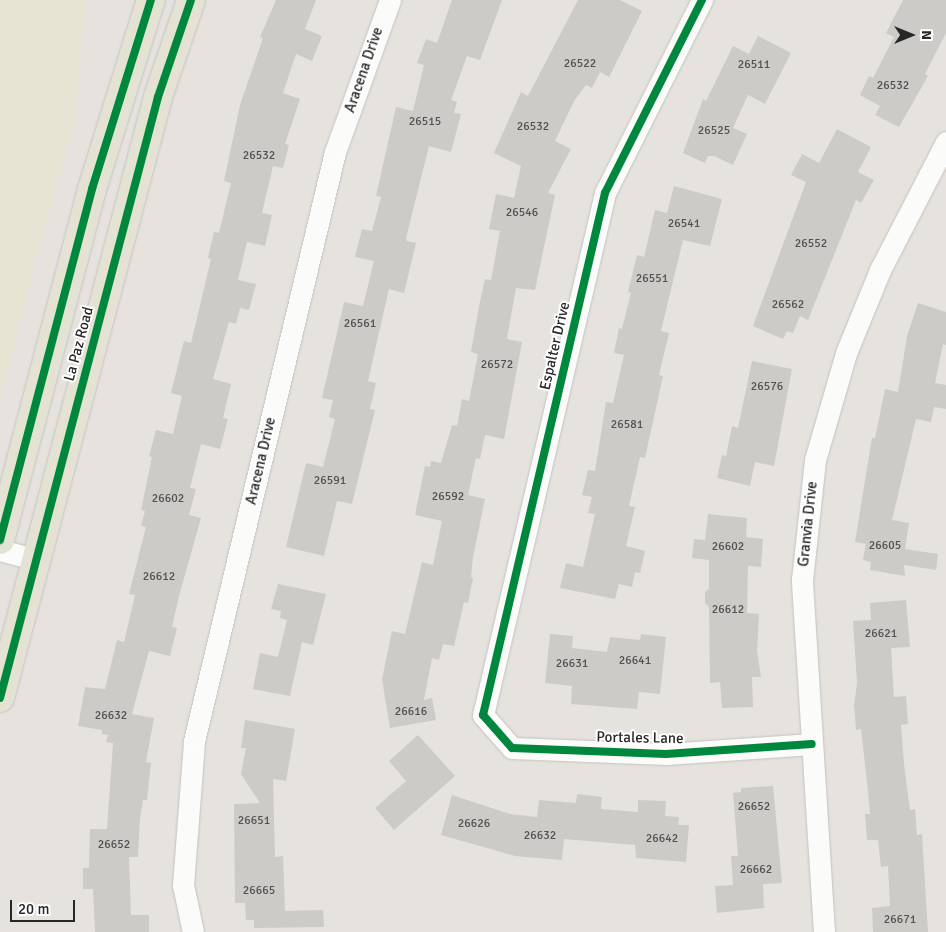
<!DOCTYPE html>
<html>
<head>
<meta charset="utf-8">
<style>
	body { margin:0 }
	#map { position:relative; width:946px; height:932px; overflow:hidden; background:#e6e3de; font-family:Signika,sans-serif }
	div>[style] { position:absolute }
	.education>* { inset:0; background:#e8e4d3 }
	.building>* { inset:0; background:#cccbc7 }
	.roads { filter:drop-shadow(0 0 1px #c4c2c3) drop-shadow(0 0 1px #c4c2c3) }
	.minor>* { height:21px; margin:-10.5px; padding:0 10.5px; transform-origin:10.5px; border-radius:10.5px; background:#fbfbfa }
	.major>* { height:28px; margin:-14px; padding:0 14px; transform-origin:14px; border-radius:14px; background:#e4e2d3 }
	.cycleway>* { height:8px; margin:-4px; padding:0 4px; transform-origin:4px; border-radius:4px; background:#00873e }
	span { translate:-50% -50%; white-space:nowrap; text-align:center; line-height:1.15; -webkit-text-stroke:4px #fff; paint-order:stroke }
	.number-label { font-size:12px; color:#515150 }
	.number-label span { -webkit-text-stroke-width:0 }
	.street-label { font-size:15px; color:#272727 }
	.north { position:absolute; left:886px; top:10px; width:50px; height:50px; -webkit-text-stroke:4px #fff; paint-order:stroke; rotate:90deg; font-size:14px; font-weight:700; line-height:20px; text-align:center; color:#272727 }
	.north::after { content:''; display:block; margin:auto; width:18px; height:22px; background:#272727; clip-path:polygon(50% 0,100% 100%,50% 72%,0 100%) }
	.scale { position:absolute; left:10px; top:900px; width:65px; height:22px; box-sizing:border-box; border:2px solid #272727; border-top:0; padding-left:6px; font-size:15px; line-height:18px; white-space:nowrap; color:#272727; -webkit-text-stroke:4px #fff; paint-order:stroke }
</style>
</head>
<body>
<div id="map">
	<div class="education">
		<i style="clip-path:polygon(0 0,85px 0,75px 124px,44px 227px,0 400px)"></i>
	</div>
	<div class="building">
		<i style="clip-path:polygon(276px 0,316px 0,305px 29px,322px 36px,312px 61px,296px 54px,283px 93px,300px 99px,285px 144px,289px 145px,283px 168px,273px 166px,262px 213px,272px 215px,265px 246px,247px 242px,238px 280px,256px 284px,249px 310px,240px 308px,236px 324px,229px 322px,213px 379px,231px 384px,223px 418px,228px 419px,220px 449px,201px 444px,190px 488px,196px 489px,189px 515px,201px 518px,179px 596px,172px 627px,177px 628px,170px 656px,149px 651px,132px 714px,154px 718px,146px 762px,151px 763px,147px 800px,143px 800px,140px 818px,138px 857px,129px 857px,131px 915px,149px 915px,149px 932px,95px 932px,93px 889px,83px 889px,83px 868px,89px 868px,90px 829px,107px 829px,113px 743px,106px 742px,108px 735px,102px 734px,102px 730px,78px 726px,85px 687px,105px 689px,117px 640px,124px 642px,135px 595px,129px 594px,146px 527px,141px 526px,145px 511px,141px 510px,152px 457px,149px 456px,156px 430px,173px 434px,182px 396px,171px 393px,184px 341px,191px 343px,211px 259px,208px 258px,214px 232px,219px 233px,231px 183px,224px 181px,240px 105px,263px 38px,260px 37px)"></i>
		<i style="clip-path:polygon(452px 0,502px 0,480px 60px,467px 56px,451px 100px,457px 102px,454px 113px,461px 114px,451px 152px,429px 146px,406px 238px,407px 241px,416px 243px,404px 293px,389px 289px,368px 381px,376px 383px,370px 409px,375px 410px,352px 504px,337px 501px,324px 556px,286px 547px,306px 463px,323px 467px,335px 419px,329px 417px,333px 400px,322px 398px,344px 302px,363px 306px,374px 261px,355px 257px,362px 229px,372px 231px,381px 197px,376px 196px,396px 107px,413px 111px,424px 65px,417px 63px,426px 39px,437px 43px)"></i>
		<i style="clip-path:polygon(578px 0,620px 0,642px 11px,609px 77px,600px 72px,592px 88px,586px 85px,574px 101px,555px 141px,571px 149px,548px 193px,555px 195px,535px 290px,516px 288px,507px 339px,522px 342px,504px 439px,485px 435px,480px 459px,476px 458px,468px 495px,485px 499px,473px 557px,471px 577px,473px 578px,468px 603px,464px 602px,454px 646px,443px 644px,439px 660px,432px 658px,424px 700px,432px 698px,436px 720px,390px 728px,382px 679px,392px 631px,405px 634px,422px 562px,433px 565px,442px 521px,415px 515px,425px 466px,430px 467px,431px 461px,441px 463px,452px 425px,457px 426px,462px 399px,469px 401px,478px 354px,471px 352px,479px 306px,485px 279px,491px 280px,500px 231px,489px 229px,496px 194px,514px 198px,521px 166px,494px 153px,521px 92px,528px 96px)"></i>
		<i style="clip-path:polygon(903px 0,946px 0,946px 33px,925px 74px,928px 76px,899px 127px,875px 115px,880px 106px,860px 95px,869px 76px,873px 78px,894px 37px,886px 33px)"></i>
		<i style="clip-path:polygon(758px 36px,791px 53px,765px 104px,748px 95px,733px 128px,747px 134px,733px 165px,714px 156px,708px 156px,705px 163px,683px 153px,703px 99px,706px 101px,733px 46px,749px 54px)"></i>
		<i style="clip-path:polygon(837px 129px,871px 147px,858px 172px,874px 180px,861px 203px,856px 200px,808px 320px,800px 316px,793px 333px,787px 331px,783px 339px,753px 326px,806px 182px,791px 175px,802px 154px,819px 163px)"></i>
		<i style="clip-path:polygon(674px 186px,722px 199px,710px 246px,683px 240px,661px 331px,669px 333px,659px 375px,663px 376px,645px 458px,640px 457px,629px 506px,635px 507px,626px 546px,645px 551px,640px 573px,635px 572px,632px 587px,619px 584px,615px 599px,560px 588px,566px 563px,583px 567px,595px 514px,588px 513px,592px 497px,582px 495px,588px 470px,595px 471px,606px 402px,613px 403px,624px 355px,614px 353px,619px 328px,622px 329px,631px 293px,628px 292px,637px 255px,644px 257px,655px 210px,667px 213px)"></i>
		<i style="clip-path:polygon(918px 303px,946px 312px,946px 345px,943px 344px,935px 383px,946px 385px,946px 409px,934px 407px,931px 422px,916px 419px,892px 520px,909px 523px,905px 549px,938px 554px,936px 570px,904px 565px,905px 576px,870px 570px,871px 562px,863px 560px,866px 544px,855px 542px,872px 438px,875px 438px,885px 389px,898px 392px,907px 336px)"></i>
		<i style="clip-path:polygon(752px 361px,792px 369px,774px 466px,755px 462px,750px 486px,717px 478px,722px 455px,726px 456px,732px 426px,738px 428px)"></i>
		<i style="clip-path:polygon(708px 514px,747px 518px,746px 537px,763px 539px,761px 567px,748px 566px,747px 613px,759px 614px,757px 651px,761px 677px,752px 677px,753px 707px,722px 708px,720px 682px,710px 683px,709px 607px,705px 603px,705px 592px,709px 589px,709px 560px,692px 558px,694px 539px,705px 540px)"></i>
		<i style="clip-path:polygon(278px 584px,326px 594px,313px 645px,302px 642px,290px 696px,253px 689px,260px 653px,278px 657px,287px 620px,280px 618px,281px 611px,271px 609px)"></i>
		<i style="clip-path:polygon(906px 600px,910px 647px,891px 648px,894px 697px,906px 696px,908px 724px,901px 725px,904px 764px,910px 810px,915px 809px,917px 835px,922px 834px,928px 932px,873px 932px,872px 908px,890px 906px,888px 866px,881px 867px,878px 840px,867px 840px,865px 814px,870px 814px,867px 782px,861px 729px,856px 730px,854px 705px,857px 683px,853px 621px,871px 620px,870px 603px)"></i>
		<i style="clip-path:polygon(550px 634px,573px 636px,572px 648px,607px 652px,610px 637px,640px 640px,641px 634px,666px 637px,660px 694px,639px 692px,637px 709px,571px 704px,572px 686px,545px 683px)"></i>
		<i style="clip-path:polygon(245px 720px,295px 729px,286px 781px,273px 779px,275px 857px,283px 856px,285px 911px,323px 910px,324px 927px,254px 928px,254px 920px,246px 920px,245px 903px,235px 903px,234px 804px,260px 803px,241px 774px,246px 748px,241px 748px)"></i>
		<i style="clip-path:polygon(418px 735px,455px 776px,394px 830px,375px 808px,406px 781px,389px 761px)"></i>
		<i style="clip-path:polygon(773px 786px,782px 883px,763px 884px,764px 908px,717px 913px,715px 886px,733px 885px,731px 856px,738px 856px,733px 793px,741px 792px,741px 788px)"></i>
		<i style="clip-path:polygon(577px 794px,602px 797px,601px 809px,638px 812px,638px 800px,666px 801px,665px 816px,679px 817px,678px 825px,689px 825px,686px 862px,636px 858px,635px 845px,564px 839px,562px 860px,515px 856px,441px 835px,452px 795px,510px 814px,537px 817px,539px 800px,576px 803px)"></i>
	</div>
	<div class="roads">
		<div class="minor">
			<i style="left:702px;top:0;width:216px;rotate:116.7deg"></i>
			<i style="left:605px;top:193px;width:536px;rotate:103.15deg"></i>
			<i style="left:483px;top:715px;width:44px;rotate:48.7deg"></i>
			<i style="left:512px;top:748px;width:154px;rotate:2.2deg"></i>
			<i style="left:666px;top:754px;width:146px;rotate:-3.9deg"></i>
			<i style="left:0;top:550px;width:38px;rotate:15deg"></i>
			<i style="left:193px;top:932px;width:48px;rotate:-102deg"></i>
			<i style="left:183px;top:885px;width:144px;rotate:-85.6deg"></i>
			<i style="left:194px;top:741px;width:606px;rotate:-76.54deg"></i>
			<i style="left:335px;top:152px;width:162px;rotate:-70.1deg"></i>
			<i style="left:824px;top:932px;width:353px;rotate:-93.6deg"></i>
			<i style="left:802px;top:580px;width:121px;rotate:-83.8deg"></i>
			<i style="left:815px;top:460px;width:111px;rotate:-73.8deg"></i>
			<i style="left:846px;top:353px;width:90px;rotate:-67.7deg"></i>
			<i style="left:880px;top:270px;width:144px;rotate:-62.7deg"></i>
		</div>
		<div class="major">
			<i style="left:0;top:540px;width:363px;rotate:-75.3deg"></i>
			<i style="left:92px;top:189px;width:198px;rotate:-72.7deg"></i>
			<i style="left:0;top:698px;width:621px;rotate:-75.27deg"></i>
			<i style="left:158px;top:97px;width:102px;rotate:-71.2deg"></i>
		</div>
	</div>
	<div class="cycleway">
		<i style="left:702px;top:0;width:216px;rotate:116.7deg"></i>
		<i style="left:605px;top:193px;width:536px;rotate:103.15deg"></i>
		<i style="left:483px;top:715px;width:44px;rotate:48.7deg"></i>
		<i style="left:512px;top:748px;width:154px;rotate:2.2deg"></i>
		<i style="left:666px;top:754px;width:146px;rotate:-3.9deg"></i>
		<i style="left:0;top:540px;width:363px;rotate:-75.3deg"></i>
		<i style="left:92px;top:189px;width:198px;rotate:-72.7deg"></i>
		<i style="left:0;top:698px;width:621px;rotate:-75.27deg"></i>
		<i style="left:158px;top:97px;width:102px;rotate:-71.2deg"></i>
	</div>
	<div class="number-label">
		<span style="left:580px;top:64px">26522</span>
		<span style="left:754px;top:65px">26511</span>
		<span style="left:893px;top:86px">26532</span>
		<span style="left:425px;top:122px">26515</span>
		<span style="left:533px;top:127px">26532</span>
		<span style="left:714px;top:131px">26525</span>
		<span style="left:259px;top:156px">26532</span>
		<span style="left:522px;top:213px">26546</span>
		<span style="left:684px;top:224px">26541</span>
		<span style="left:811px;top:244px">26552</span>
		<span style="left:652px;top:279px">26551</span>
		<span style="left:788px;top:305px">26562</span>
		<span style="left:360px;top:324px">26561</span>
		<span style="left:497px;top:365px">26572</span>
		<span style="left:767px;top:387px">26576</span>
		<span style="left:627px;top:425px">26581</span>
		<span style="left:330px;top:481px">26591</span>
		<span style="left:448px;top:497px">26592</span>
		<span style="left:168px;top:499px">26602</span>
		<span style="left:885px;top:546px">26605</span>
		<span style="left:728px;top:547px">26602</span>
		<span style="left:159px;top:577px">26612</span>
		<span style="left:728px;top:610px">26612</span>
		<span style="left:881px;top:634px">26621</span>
		<span style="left:635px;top:661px">26641</span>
		<span style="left:572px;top:664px">26631</span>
		<span style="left:411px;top:712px">26616</span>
		<span style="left:111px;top:716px">26632</span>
		<span style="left:754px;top:807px">26652</span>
		<span style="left:254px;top:821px">26651</span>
		<span style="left:474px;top:824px">26626</span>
		<span style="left:540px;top:836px">26632</span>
		<span style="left:662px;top:839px">26642</span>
		<span style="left:114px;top:845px">26652</span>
		<span style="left:756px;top:870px">26662</span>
		<span style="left:259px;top:891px">26665</span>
		<span style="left:900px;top:920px">26671</span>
	</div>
	<div class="street-label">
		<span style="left:364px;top:70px;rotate:-71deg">Aracena Drive</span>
		<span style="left:79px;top:344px;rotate:-75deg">La Paz Road</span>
		<span style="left:555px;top:346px;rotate:-77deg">Espalter Drive</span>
		<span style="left:261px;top:461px;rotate:-77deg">Aracena Drive</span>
		<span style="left:808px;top:524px;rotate:-84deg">Granvia Drive</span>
		<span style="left:640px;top:738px;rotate:1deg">Portales Lane</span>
	</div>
	<div class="north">N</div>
	<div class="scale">20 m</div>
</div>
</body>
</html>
